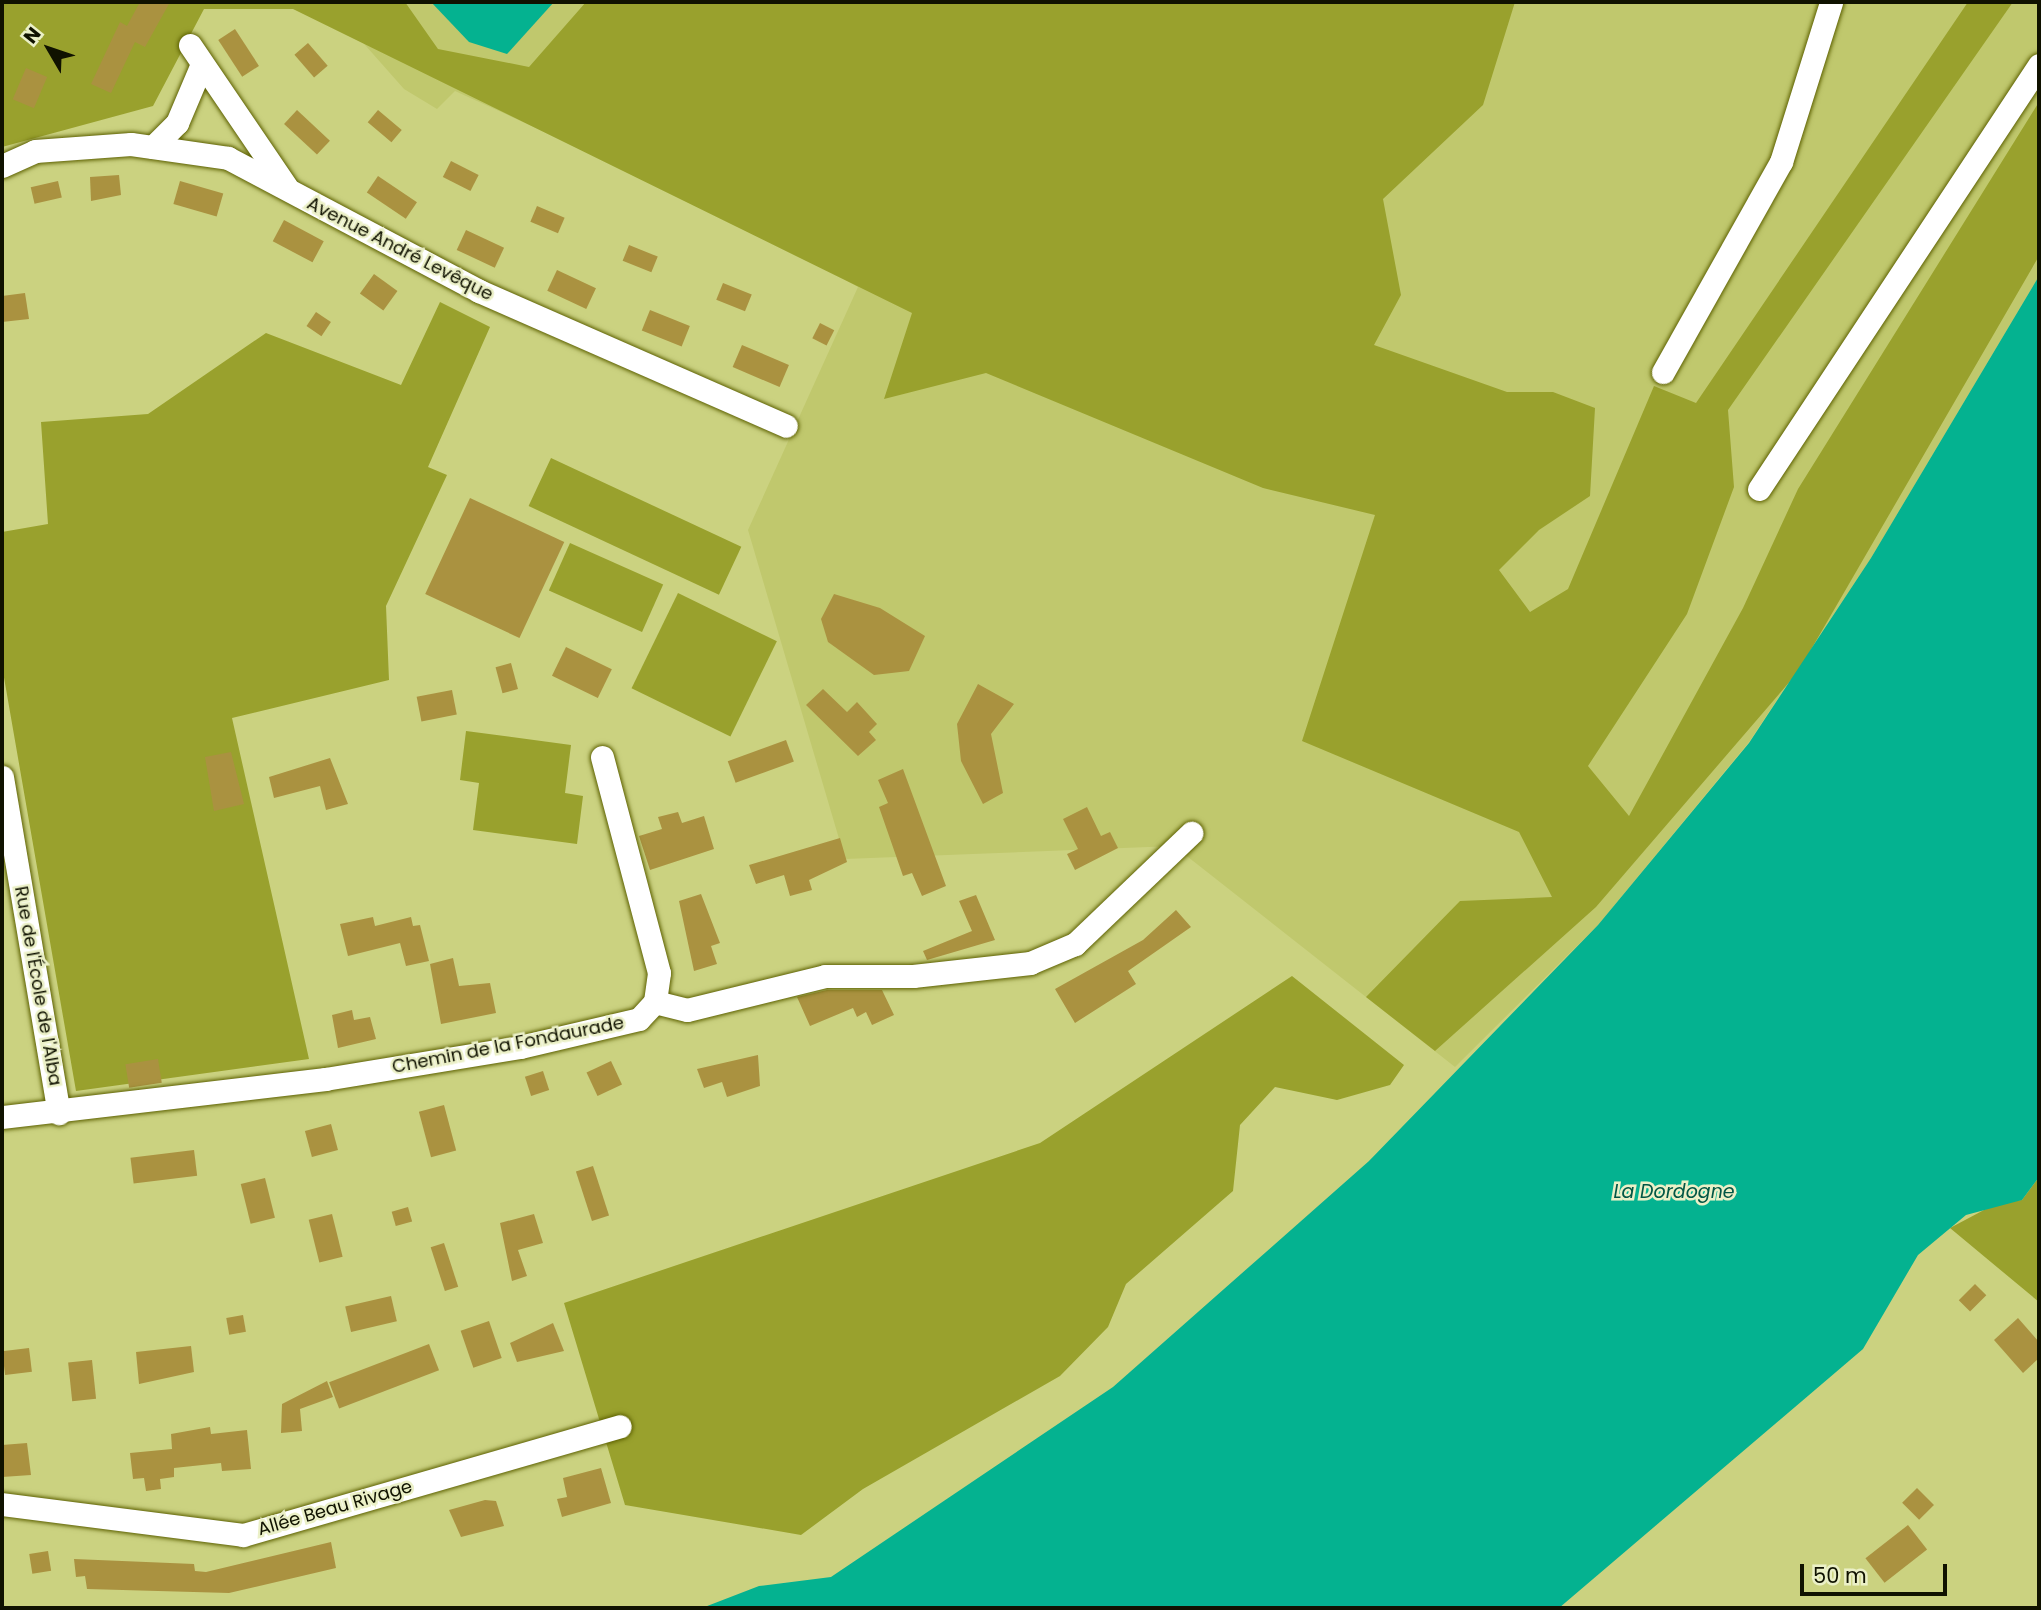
<!DOCTYPE html>
<html>
<head>
<meta charset="utf-8">
<style>
	body { margin:0 }
	#map { position:relative; width:2041px; height:1610px; overflow:hidden; background:#cbd280; font-family:Poppins,sans-serif }
	div>[style] { position:absolute }
	.built>* { inset:0; background:#c0c86d }
	.green>* { inset:0; background:#99a12d; transform-origin:0 0 }
	.water>* { inset:0; background:#04b290 }
	.building>* { inset:0; background:#aa9240; transform-origin:0 0 }
	.roads { filter:drop-shadow(0 0 2px #5d6100) drop-shadow(0 0 2px #5d6100) }
	.minor>* { height:23px; margin:-11.5px; padding:0 11.5px; transform-origin:11.5px; border-radius:11.5px; background:#fff }
	span { translate:-50% -50%; white-space:nowrap; text-align:center; line-height:1.15; -webkit-text-stroke:5px #ebf0c7; paint-order:stroke }
	.street-label { font-size:18px; color:#101200 }
	.water-label { font-size:19px; color:#015645; font-style:italic }
	.frame { position:absolute; inset:0; border:4px solid #101200; pointer-events:none }
	.north { position:absolute; left:14px; top:14px; width:70px; height:70px; -webkit-text-stroke:5px #ebf0c7; paint-order:stroke; rotate:309deg; font-size:19px; font-weight:700; line-height:28px; text-align:center; color:#101200 }
	.north::after { content:''; display:block; margin:auto; width:24px; height:32px; background:#101200; clip-path:polygon(50% 0,100% 100%,50% 72%,0 100%) }
	.scale { position:absolute; left:1800px; top:1564px; width:147px; height:32px; box-sizing:border-box; border:4px solid #101200; border-top:0; padding-left:9px; font-size:21px; line-height:24px; white-space:nowrap; color:#101200; -webkit-text-stroke:5px #ebf0c7; paint-order:stroke }
</style>
</head>
<body>
<div id="map">
	<div class="built">
		<i style="clip-path:polygon(327px 2px,2039px 2px,2039px 276px,1871px 558px,1749px 742px,1598px 925px,1455px 1067px,1174px 846px,845px 859px,748px 530px,858px 287px,755px 228px,455px 91px,437px 109px,404px 89px)"></i>
	</div>
	<div class="green">
		<i style="clip-path:polygon(2px 2px,405px 2px,438px 49px,529px 67px,586px 2px,1515px 2px,1483px 105px,1383px 199px,1401px 295px,1374px 345px,1507px 392px,1553px 392px,1595px 408px,1590px 496px,1539px 530px,1499px 570px,1530px 612px,1568px 589px,1654px 386px,1696px 403px,1968px 2px,2013px 2px,1728px 410px,1734px 487px,1687px 614px,1588px 766px,1629px 816px,1743px 608px,1798px 489px,2039px 102px,2039px 256px,1798px 672px,1596px 907px,1435px 1051px,1366px 997px,1460px 901px,1552px 897px,1519px 832px,1302px 741px,1375px 515px,1263px 488px,986px 373px,884px 399px,912px 313px,293px 9px,204px 9px,153px 106px,2px 147px)"></i>
		<i style="clip-path:polygon(440px 302px,490px 327px,428px 467px,447px 475px,386px 606px,389px 680px,232px 718px,309px 1059px,76px 1091px,2px 666px,2px 532px,48px 524px,41px 422px,148px 414px,266px 333px,401px 385px)"></i>
		<i style="left:551px;top:458px;width:210px;height:53px;rotate:25deg"></i>
		<i style="left:570px;top:543px;width:102px;height:52px;rotate:24deg"></i>
		<i style="left:678px;top:593px;width:110px;height:106px;rotate:26deg"></i>
		<i style="clip-path:polygon(466px 731px,571px 745px,565px 793px,583px 796px,577px 844px,473px 830px,479px 783px,460px 780px)"></i>
		<i style="clip-path:polygon(1292px 976px,1404px 1065px,1390px 1085px,1337px 1100px,1275px 1087px,1240px 1125px,1233px 1191px,1126px 1284px,1108px 1327px,1060px 1376px,863px 1489px,801px 1535px,625px 1505px,564px 1303px,1040px 1143px)"></i>
		<i style="clip-path:polygon(2039px 1177px,2039px 1302px,1950px 1228px,1999px 1202px,2022px 1200px)"></i>
	</div>
	<div class="water">
		<i style="clip-path:polygon(431px 2px,554px 2px,507px 54px,469px 42px)"></i>
		<i style="clip-path:polygon(2039px 276px,2039px 1177px,2022px 1200px,1966px 1215px,1918px 1255px,1863px 1349px,1559px 1608px,702px 1608px,759px 1586px,831px 1577px,1113px 1387px,1369px 1161px,1598px 925px,1749px 743px,1871px 558px)"></i>
	</div>
	<div class="building">
		<i style="clip-path:polygon(140px 2px,170px 2px,145px 47px,135px 42px,111px 93px,91px 84px,120px 22px,127px 26px)"></i>
		<i style="left:235px;top:29px;width:44px;height:20px;rotate:57deg"></i>
		<i style="left:308px;top:43px;width:30px;height:18px;rotate:49deg"></i>
		<i style="left:26px;top:68px;width:23px;height:34px;rotate:23deg"></i>
		<i style="left:297px;top:110px;width:45px;height:19px;rotate:43deg"></i>
		<i style="left:378px;top:110px;width:31px;height:16px;rotate:40deg"></i>
		<i style="left:451px;top:161px;width:31px;height:18px;rotate:27deg"></i>
		<i style="clip-path:polygon(119px 175px,121px 195px,91px 201px,90px 177px)"></i>
		<i style="left:378px;top:176px;width:47px;height:20px;rotate:34deg"></i>
		<i style="left:58px;top:181px;width:17px;height:28px;rotate:77deg"></i>
		<i style="left:180px;top:181px;width:45px;height:24px;rotate:16deg"></i>
		<i style="left:537px;top:206px;width:30px;height:17px;rotate:23deg"></i>
		<i style="left:284px;top:220px;width:45px;height:24px;rotate:28deg"></i>
		<i style="left:466px;top:230px;width:42px;height:22px;rotate:25deg"></i>
		<i style="left:629px;top:245px;width:31px;height:17px;rotate:22deg"></i>
		<i style="left:557px;top:270px;width:43px;height:23px;rotate:25deg"></i>
		<i style="left:374px;top:274px;width:29px;height:24px;rotate:36deg"></i>
		<i style="left:723px;top:283px;width:31px;height:18px;rotate:22deg"></i>
		<i style="clip-path:polygon(25px 293px,29px 319px,2px 322px,2px 296px)"></i>
		<i style="left:650px;top:310px;width:43px;height:22px;rotate:22deg"></i>
		<i style="left:316px;top:312px;width:18px;height:17px;rotate:34deg"></i>
		<i style="left:820px;top:323px;width:16px;height:17px;rotate:27deg"></i>
		<i style="left:742px;top:345px;width:51px;height:24px;rotate:23deg"></i>
		<i style="left:470px;top:498px;width:104px;height:106px;rotate:25deg"></i>
		<i style="clip-path:polygon(834px 594px,880px 608px,925px 636px,909px 671px,874px 675px,828px 642px,821px 619px)"></i>
		<i style="left:566px;top:647px;width:51px;height:32px;rotate:26deg"></i>
		<i style="left:511px;top:663px;width:27px;height:16px;rotate:75deg"></i>
		<i style="clip-path:polygon(978px 684px,1014px 704px,991px 734px,1003px 793px,983px 804px,961px 761px,957px 724px)"></i>
		<i style="clip-path:polygon(823px 689px,847px 712px,857px 702px,877px 724px,869px 732px,876px 740px,858px 756px,806px 705px)"></i>
		<i style="left:452px;top:690px;width:25px;height:36px;rotate:79deg"></i>
		<i style="left:786px;top:740px;width:23px;height:62px;rotate:70deg"></i>
		<i style="clip-path:polygon(231px 752px,244px 804px,214px 811px,205px 757px)"></i>
		<i style="clip-path:polygon(330px 758px,348px 804px,326px 810px,320px 786px,274px 798px,269px 777px)"></i>
		<i style="clip-path:polygon(903px 769px,946px 886px,922px 896px,912px 873px,903px 876px,879px 807px,888px 803px,878px 780px)"></i>
		<i style="clip-path:polygon(1087px 807px,1101px 836px,1110px 832px,1118px 848px,1075px 870px,1067px 854px,1078px 849px,1063px 819px)"></i>
		<i style="clip-path:polygon(678px 812px,682px 823px,704px 816px,714px 849px,650px 870px,639px 836px,662px 829px,658px 817px)"></i>
		<i style="clip-path:polygon(840px 838px,847px 862px,809px 880px,812px 890px,790px 896px,784px 875px,756px 884px,749px 865px)"></i>
		<i style="clip-path:polygon(701px 894px,720px 943px,711px 946px,717px 964px,694px 971px,679px 901px)"></i>
		<i style="clip-path:polygon(976px 895px,995px 940px,927px 960px,923px 951px,972px 931px,959px 901px)"></i>
		<i style="clip-path:polygon(1176px 910px,1191px 927px,1128px 971px,1136px 984px,1075px 1023px,1055px 989px,1143px 940px)"></i>
		<i style="clip-path:polygon(373px 917px,375px 926px,411px 917px,413px 926px,420px 925px,429px 961px,406px 966px,400px 943px,348px 956px,340px 924px)"></i>
		<i style="clip-path:polygon(453px 958px,459px 986px,490px 983px,496px 1013px,441px 1024px,430px 964px)"></i>
		<i style="clip-path:polygon(827px 990px,882px 990px,894px 1015px,872px 1025px,866px 1012px,857px 1017px,853px 1008px,810px 1026px,797px 997px)"></i>
		<i style="clip-path:polygon(352px 1010px,354px 1020px,370px 1017px,376px 1039px,338px 1048px,332px 1015px)"></i>
		<i style="clip-path:polygon(758px 1055px,760px 1086px,727px 1097px,722px 1082px,704px 1088px,697px 1069px)"></i>
		<i style="left:158px;top:1059px;width:24px;height:33px;rotate:81deg"></i>
		<i style="left:611px;top:1061px;width:26px;height:27px;rotate:65deg"></i>
		<i style="left:543px;top:1071px;width:20px;height:19px;rotate:72deg"></i>
		<i style="left:444px;top:1105px;width:47px;height:26px;rotate:75deg"></i>
		<i style="left:331px;top:1124px;width:27px;height:27px;rotate:75deg"></i>
		<i style="left:194px;top:1150px;width:26px;height:64px;rotate:83deg"></i>
		<i style="left:593px;top:1166px;width:52px;height:18px;rotate:72deg"></i>
		<i style="left:265px;top:1178px;width:41px;height:25px;rotate:76deg"></i>
		<i style="left:408px;top:1207px;width:15px;height:17px;rotate:74deg"></i>
		<i style="left:332px;top:1214px;width:44px;height:24px;rotate:76deg"></i>
		<i style="clip-path:polygon(534px 1214px,543px 1243px,518px 1250px,527px 1276px,512px 1281px,500px 1223px)"></i>
		<i style="left:444px;top:1243px;width:46px;height:14px;rotate:72deg"></i>
		<i style="left:1975px;top:1284px;width:16px;height:23px;rotate:45deg"></i>
		<i style="left:391px;top:1296px;width:26px;height:47px;rotate:77deg"></i>
		<i style="left:243px;top:1315px;width:17px;height:17px;rotate:80deg"></i>
		<i style="clip-path:polygon(2018px 1318px,2039px 1342px,2039px 1358px,2023px 1373px,1994px 1340px)"></i>
		<i style="left:489px;top:1321px;width:39px;height:30px;rotate:71deg"></i>
		<i style="clip-path:polygon(553px 1323px,564px 1351px,517px 1362px,510px 1343px)"></i>
		<i style="left:429px;top:1344px;width:28px;height:107px;rotate:69deg"></i>
		<i style="clip-path:polygon(191px 1346px,194px 1372px,139px 1384px,136px 1352px)"></i>
		<i style="left:29px;top:1348px;width:24px;height:27px;rotate:83deg"></i>
		<i style="left:92px;top:1360px;width:39px;height:24px;rotate:84deg"></i>
		<i style="clip-path:polygon(327px 1381px,333px 1397px,300px 1409px,302px 1431px,281px 1433px,282px 1404px)"></i>
		<i style="clip-path:polygon(210px 1427px,211px 1434px,247px 1430px,251px 1469px,222px 1471px,221px 1463px,174px 1468px,174px 1477px,160px 1479px,161px 1489px,146px 1491px,144px 1478px,133px 1479px,130px 1453px,172px 1449px,171px 1434px)"></i>
		<i style="clip-path:polygon(27px 1443px,31px 1475px,2px 1477px,2px 1445px)"></i>
		<i style="clip-path:polygon(601px 1468px,611px 1503px,562px 1517px,557px 1499px,567px 1497px,563px 1478px)"></i>
		<i style="left:1917px;top:1488px;width:24px;height:21px;rotate:45deg"></i>
		<i style="clip-path:polygon(485px 1500px,496px 1501px,504px 1526px,461px 1537px,449px 1510px)"></i>
		<i style="left:1908px;top:1525px;width:31px;height:54px;rotate:52deg"></i>
		<i style="clip-path:polygon(331px 1542px,336px 1568px,229px 1593px,87px 1589px,85px 1576px,76px 1577px,74px 1559px,194px 1564px,195px 1571px,206px 1572px)"></i>
		<i style="left:48px;top:1551px;width:20px;height:19px;rotate:81deg"></i>
	</div>
	<div class="roads">
		<div class="minor">
			<i style="left:190px;top:45px;width:171px;rotate:55.8deg"></i>
			<i style="left:153px;top:147px;width:34px;rotate:-45deg"></i>
			<i style="left:177px;top:123px;width:64px;rotate:-67deg"></i>
			<i style="left:2px;top:166px;width:36px;rotate:-24deg"></i>
			<i style="left:35px;top:151px;width:96px;rotate:-4.2deg"></i>
			<i style="left:131px;top:144px;width:98px;rotate:8.2deg"></i>
			<i style="left:228px;top:158px;width:284px;rotate:27.9deg"></i>
			<i style="left:479px;top:291px;width:335px;rotate:23.7deg"></i>
			<i style="left:1663px;top:372px;width:241px;rotate:-60.7deg"></i>
			<i style="left:1781px;top:162px;width:168px;rotate:-72.6deg"></i>
			<i style="left:1759px;top:489px;width:508px;rotate:-56.56deg"></i>
			<i style="left:602px;top:757px;width:223px;rotate:75.2deg"></i>
			<i style="left:659px;top:973px;width:29px;rotate:98deg"></i>
			<i style="left:2px;top:777px;width:341px;rotate:80.4deg"></i>
			<i style="left:655px;top:1002px;width:33px;rotate:14deg"></i>
			<i style="left:687px;top:1010px;width:142px;rotate:-13.8deg"></i>
			<i style="left:825px;top:976px;width:88px"></i>
			<i style="left:913px;top:976px;width:118px;rotate:-6.3deg"></i>
			<i style="left:1030px;top:963px;width:49px;rotate:-22.9deg"></i>
			<i style="left:1075px;top:944px;width:161px;rotate:-43.7deg"></i>
			<i style="left:2px;top:1117px;width:325px;rotate:-6.7deg"></i>
			<i style="left:325px;top:1079px;width:198px;rotate:-9.3deg"></i>
			<i style="left:520px;top:1047px;width:122px;rotate:-13.2deg"></i>
			<i style="left:639px;top:1019px;width:23px;rotate:-47deg"></i>
			<i style="left:2px;top:1504px;width:243px;rotate:7.3deg"></i>
			<i style="left:243px;top:1535px;width:392px;rotate:-16.1deg"></i>
		</div>
	</div>
	<div class="street-label">
		<span style="left:400px;top:249px;rotate:27deg">Avenue André Levêque</span>
		<span style="left:38px;top:986px;rotate:80deg">Rue de l'École de l'Alba</span>
		<span style="left:508px;top:1045px;rotate:-11deg">Chemin de la Fondaurade</span>
		<span style="left:335px;top:1508px;rotate:-16deg">Allée Beau Rivage</span>
	</div>
	<div class="water-label">
		<span style="left:1674px;top:1192px">La Dordogne</span>
	</div>
	<div class="frame"></div>
	<div class="north">N</div>
	<div class="scale">50 m</div>
</div>
</body>
</html>
